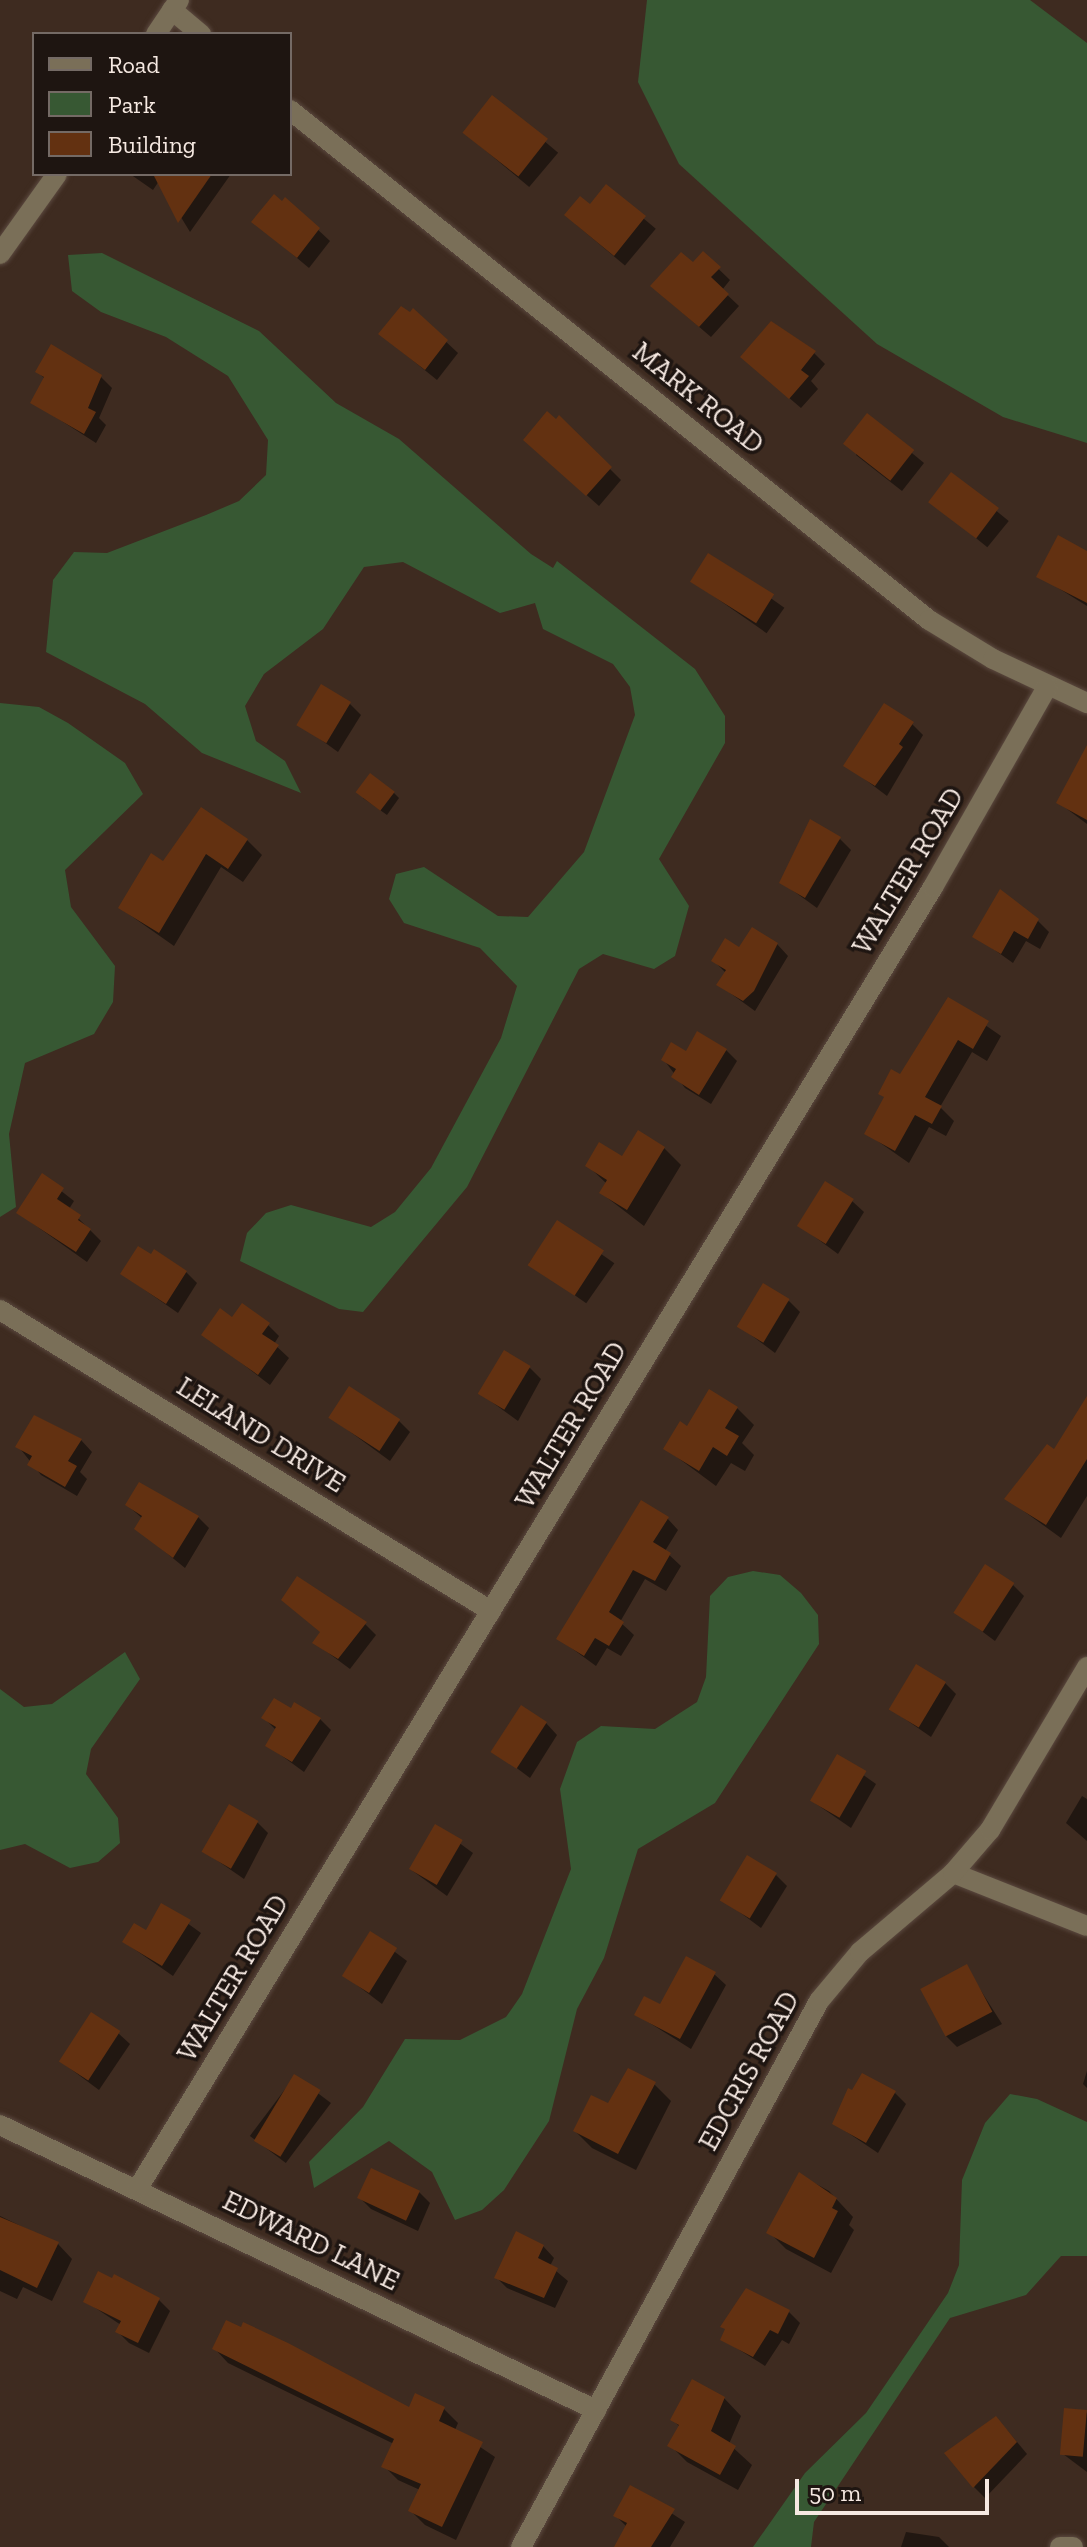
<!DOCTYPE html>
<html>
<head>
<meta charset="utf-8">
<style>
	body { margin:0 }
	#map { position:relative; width:1087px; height:2547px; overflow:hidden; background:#3e2b20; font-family:"Zilla Slab",serif }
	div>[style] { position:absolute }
	.green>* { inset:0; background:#375833 }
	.shadow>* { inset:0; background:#0007; transform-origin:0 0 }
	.building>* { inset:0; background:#633111; transform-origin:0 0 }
	.roads { filter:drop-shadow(0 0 2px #5b493f) drop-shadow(0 0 2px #5b493f) }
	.minor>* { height:20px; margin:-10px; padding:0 10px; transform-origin:10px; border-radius:10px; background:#7a6f58 }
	span { translate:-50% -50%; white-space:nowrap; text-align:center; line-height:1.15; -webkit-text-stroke:7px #1e1511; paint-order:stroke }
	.street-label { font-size:28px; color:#f6e9e2 }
	.legend { position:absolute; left:32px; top:32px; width:260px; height:144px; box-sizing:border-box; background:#1e1511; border:2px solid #746a65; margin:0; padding:10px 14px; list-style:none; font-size:24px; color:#f6e9e2 }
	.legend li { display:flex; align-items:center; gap:16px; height:40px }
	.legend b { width:40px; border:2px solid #746a65 }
	.scale { position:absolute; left:795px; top:2479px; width:194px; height:36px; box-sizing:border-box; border:4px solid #f6e9e2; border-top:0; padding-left:10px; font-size:24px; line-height:28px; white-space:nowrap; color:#f6e9e2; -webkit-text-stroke:6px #1e1511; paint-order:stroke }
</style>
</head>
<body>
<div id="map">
	<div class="green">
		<i style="clip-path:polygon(647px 0,1030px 0,1087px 43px,1087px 443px,1003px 417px,877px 344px,679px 164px,638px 82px)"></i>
		<i style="clip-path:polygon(102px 253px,259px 331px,336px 403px,399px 439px,531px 554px,553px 568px,557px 561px,695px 669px,725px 716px,725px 743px,659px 859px,689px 906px,675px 956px,654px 969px,603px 954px,579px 969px,467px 1187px,363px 1312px,339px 1309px,240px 1261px,247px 1233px,266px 1213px,291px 1205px,371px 1227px,395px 1212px,431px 1168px,501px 1038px,517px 986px,480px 948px,404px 923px,389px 899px,396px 874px,424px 867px,498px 916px,528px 917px,584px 852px,635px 715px,630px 687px,613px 664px,543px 629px,535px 603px,500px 613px,403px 562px,364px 567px,323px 629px,264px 674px,245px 706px,256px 741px,285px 761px,301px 793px,202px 753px,145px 704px,46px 652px,53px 580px,74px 552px,107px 553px,206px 515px,239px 501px,266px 475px,268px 440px,228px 376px,166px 337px,101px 312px,72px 291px,68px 255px)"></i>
		<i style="clip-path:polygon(0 703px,39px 707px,68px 723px,125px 763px,143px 794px,65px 870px,71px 907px,115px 966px,113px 1002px,94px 1034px,25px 1063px,9px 1134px,16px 1207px,0 1217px)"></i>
		<i style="clip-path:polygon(753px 1571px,780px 1575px,801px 1593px,818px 1615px,819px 1644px,715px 1803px,638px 1849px,604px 1958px,577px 2009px,549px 2121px,504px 2190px,482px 2210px,455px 2220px,432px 2172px,389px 2141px,314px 2188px,309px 2162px,363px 2107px,405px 2039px,460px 2040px,506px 2017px,522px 1994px,571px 1869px,560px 1789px,577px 1742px,601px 1726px,655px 1729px,697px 1702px,706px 1677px,710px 1596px,728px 1577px)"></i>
		<i style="clip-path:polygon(125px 1652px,140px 1679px,91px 1749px,86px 1774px,118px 1818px,120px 1843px,98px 1862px,70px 1868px,25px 1844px,0 1850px,0 1689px,24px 1707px,52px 1704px)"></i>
		<i style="clip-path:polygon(1010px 2094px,1037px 2099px,1087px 2122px,1087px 2256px,1061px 2256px,1026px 2295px,950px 2318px,814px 2522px,811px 2547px,753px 2547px,805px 2473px,866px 2413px,948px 2293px,959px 2265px,962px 2180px,985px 2123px)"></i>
	</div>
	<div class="shadow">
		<i style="left:493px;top:98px;width:85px;height:45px;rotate:40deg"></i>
		<i style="clip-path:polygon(130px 174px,231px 174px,190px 232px,159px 181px,153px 190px)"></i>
		<i style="left:606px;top:187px;width:65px;height:48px;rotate:40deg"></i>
		<i style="clip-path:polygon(286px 200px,330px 241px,309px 268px,254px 222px)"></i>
		<i style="clip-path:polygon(703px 254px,730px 280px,722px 290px,739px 306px,711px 337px,664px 297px)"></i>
		<i style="clip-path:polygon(413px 311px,458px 353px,437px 380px,380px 334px)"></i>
		<i style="clip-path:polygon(814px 353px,825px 364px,811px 381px,818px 389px,801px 408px,754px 368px)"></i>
		<i style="clip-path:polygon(37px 371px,101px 377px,112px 388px,99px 418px,106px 425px,96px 443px,32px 402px,45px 379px)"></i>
		<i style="clip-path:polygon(867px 416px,924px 463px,902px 491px,856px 455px)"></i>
		<i style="clip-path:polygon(559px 418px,621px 480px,599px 506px,537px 451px)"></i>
		<i style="left:952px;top:475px;width:73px;height:34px;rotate:39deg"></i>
		<i style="clip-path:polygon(1087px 553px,1087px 606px,1039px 576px)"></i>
		<i style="left:709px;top:555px;width:92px;height:31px;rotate:35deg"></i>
		<i style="clip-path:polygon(350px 704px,361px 715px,338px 752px,299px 724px)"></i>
		<i style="clip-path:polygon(912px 724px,923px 735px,887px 796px,846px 765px)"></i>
		<i style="clip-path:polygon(1087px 776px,1087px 824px,1059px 803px)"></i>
		<i style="clip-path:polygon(394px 793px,399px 798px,387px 815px,363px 798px)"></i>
		<i style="clip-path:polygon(840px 839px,851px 850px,817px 908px,781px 882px)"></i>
		<i style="clip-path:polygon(247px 840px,262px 855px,243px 882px,221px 867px,174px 946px,120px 908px,164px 864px)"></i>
		<i style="clip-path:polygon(1038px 921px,1049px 932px,1040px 949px,1026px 941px,1013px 963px,975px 936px)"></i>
		<i style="clip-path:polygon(777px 944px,788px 956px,755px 1011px,719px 985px,726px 973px,714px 961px)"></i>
		<i style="clip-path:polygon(949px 1000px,1001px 1036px,987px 1061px,972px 1052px,940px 1107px,954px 1121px,946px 1136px,929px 1127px,909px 1163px,866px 1133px)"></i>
		<i style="clip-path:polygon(726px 1050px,737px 1061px,711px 1104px,685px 1088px,664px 1060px)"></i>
		<i style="clip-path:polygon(664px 1148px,681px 1165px,644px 1226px,601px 1193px,607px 1184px,587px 1165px)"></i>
		<i style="clip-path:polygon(42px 1176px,74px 1201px,69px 1209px,101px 1241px,87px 1262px,18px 1213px)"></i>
		<i style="clip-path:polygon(852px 1201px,864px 1212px,838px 1254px,800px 1226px)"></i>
		<i style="left:557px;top:1223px;width:70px;height:49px;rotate:35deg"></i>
		<i style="clip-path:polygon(186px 1272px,197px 1283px,178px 1313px,122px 1274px)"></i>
		<i style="clip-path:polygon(789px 1301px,800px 1312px,775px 1353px,739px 1326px)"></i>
		<i style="clip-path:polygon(233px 1320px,268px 1325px,279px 1336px,274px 1344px,289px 1358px,270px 1385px,204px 1334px)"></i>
		<i style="clip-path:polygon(530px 1368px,541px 1379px,518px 1421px,481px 1394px)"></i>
		<i style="clip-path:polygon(1087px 1400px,1087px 1496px,1061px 1538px,1007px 1499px,1055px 1452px)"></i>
		<i style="clip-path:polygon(737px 1408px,754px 1425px,742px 1443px,754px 1455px,745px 1471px,731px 1463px,716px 1486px,666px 1449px,688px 1428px)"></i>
		<i style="clip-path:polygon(330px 1417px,399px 1421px,410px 1432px,390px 1461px)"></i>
		<i style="clip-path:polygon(81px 1440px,92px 1452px,80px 1472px,87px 1479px,77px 1496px,41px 1475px,18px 1446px)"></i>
		<i style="clip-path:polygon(127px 1505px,198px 1517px,209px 1528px,185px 1568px,137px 1529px,143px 1519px)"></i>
		<i style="clip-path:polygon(667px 1518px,678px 1530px,665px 1551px,681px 1566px,666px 1591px,645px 1579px,620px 1622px,634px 1635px,621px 1656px,607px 1648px,596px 1666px,559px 1639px)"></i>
		<i style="clip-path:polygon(1013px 1585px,1024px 1596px,995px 1641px,956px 1612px)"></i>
		<i style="clip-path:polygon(365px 1624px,376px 1635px,350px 1669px,315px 1643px,322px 1633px)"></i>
		<i style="clip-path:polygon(945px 1683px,956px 1694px,931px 1737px,892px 1710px)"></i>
		<i style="clip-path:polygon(292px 1711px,320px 1719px,331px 1730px,304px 1772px,267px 1745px,276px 1730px,264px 1718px)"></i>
		<i style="clip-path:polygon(546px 1723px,557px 1735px,530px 1778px,494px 1751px)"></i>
		<i style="clip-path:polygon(838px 1757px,876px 1784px,851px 1828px,812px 1801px)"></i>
		<i style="clip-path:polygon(1082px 1796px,1087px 1799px,1087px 1841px,1066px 1823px)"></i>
		<i style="clip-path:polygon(257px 1822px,268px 1833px,244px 1879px,205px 1852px)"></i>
		<i style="clip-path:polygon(436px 1826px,473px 1853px,447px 1896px,410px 1869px)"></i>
		<i style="clip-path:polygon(776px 1875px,787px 1886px,761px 1928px,722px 1899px)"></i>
		<i style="clip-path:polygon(162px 1905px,201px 1933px,173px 1976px,124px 1942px,146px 1932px)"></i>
		<i style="clip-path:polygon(371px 1934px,407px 1961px,382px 2004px,345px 1976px)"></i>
		<i style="clip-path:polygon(966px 1967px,1002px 2024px,957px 2047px,946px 2036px)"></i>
		<i style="clip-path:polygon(714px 1974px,726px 1985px,691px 2049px,637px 2015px,661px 2007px)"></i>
		<i style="clip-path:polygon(118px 2033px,130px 2044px,99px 2090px,60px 2061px)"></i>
		<i style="clip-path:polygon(1087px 2071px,1087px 2088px,1083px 2084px)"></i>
		<i style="left:295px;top:2076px;width:45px;height:75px;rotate:37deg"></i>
		<i style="clip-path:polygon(654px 2084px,671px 2101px,636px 2170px,592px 2148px,575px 2131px,608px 2106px)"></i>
		<i style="clip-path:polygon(895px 2093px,906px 2104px,878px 2153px,835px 2124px)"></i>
		<i style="clip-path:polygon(800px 2175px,829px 2191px,853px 2217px,849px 2225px,854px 2230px,831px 2273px,786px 2249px,769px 2232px)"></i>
		<i style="clip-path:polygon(419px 2192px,430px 2203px,418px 2231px,371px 2209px,360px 2198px)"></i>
		<i style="clip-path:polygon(0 2216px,58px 2244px,72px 2259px,52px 2301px,23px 2287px,17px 2299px,0 2291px)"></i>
		<i style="clip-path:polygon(543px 2246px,554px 2258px,550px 2266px,568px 2281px,555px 2308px,507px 2288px,496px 2277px)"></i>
		<i style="clip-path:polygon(159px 2300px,170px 2311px,149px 2353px,129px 2343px,118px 2332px,121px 2325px,85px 2301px)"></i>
		<i style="clip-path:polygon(789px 2312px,800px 2323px,789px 2344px,782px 2340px,765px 2366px,722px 2339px)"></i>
		<i style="clip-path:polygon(215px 2349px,410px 2410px,416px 2396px,444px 2409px,458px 2423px,455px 2430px,495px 2457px,456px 2540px,425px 2525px,411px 2511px,420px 2490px,398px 2480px,384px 2466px,394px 2444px,228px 2363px)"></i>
		<i style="clip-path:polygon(724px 2398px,741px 2416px,729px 2444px,752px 2465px,738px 2490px,687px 2462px,670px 2445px,680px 2427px,673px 2420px)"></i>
		<i style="clip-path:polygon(1087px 2412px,1087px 2472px,1063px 2454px)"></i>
		<i style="clip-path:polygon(1007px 2430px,1027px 2454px,985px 2498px,974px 2487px)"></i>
		<i style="clip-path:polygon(631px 2487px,685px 2522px,670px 2547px,621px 2547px,627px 2527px,615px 2515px)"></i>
		<i style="clip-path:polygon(906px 2532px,939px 2537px,949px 2547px,901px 2547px)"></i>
	</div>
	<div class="building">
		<i style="left:492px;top:95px;width:71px;height:48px;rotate:38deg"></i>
		<i style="clip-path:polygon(153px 174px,212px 174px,178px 223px)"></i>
		<i style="clip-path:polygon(606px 184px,646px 216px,614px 256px,564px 215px,580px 196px,590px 204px)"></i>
		<i style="clip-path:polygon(274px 194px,282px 201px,285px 197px,320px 228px,297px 258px,251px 222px)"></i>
		<i style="clip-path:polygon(703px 251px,721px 267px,711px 277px,729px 294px,699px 327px,650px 286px,681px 252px,693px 262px)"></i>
		<i style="clip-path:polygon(401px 306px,410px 312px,413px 308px,448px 340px,425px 370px,378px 334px)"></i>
		<i style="clip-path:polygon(771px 321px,816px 351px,801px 370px,809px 376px,789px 399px,740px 357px)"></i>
		<i style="clip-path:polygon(51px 344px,102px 375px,88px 408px,96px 412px,84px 434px,30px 403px,44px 377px,35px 372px)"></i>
		<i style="clip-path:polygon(547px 411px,556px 419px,559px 415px,612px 467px,586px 496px,523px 440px)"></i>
		<i style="left:867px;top:413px;width:60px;height:39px;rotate:38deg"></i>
		<i style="left:951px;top:472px;width:60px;height:38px;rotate:37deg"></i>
		<i style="clip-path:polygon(1058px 535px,1087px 551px,1087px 603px,1036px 577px)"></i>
		<i style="left:708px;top:553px;width:78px;height:34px;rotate:32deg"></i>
		<i style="left:321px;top:684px;width:35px;height:48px;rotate:31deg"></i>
		<i style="clip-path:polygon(884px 703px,914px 722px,899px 744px,903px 747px,875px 786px,843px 766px)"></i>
		<i style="clip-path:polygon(1087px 745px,1087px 820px,1056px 803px)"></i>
		<i style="left:370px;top:773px;width:31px;height:24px;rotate:37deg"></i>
		<i style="clip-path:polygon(201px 807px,248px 839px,228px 869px,206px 854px,159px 933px,118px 908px,151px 853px,163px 861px)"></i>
		<i style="clip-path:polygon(810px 819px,841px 837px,805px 898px,779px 883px)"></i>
		<i style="clip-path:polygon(1000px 889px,1039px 919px,1028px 939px,1014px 931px,1001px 954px,972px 937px)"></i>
		<i style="clip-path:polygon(752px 927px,778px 943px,754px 991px,743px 1001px,716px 985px,726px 970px,711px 961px,725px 938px,739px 947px)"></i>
		<i style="clip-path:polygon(948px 997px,989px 1021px,973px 1049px,958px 1040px,925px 1097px,942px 1106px,932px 1124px,915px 1115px,895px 1151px,864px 1134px,884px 1097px,878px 1094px,891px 1069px,900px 1074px)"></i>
		<i style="clip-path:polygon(697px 1031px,727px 1049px,699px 1095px,671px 1077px,676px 1069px,661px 1060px,671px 1042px,686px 1051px)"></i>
		<i style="clip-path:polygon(638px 1130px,665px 1147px,627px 1210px,599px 1193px,607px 1180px,585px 1166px,599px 1142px,622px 1156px)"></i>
		<i style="clip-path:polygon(42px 1173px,64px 1188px,57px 1199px,81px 1215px,78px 1220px,91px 1229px,76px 1252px,16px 1213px)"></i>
		<i style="left:825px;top:1181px;width:34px;height:53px;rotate:32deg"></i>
		<i style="left:557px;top:1220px;width:56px;height:54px;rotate:33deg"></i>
		<i style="clip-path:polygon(138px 1246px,151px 1254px,154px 1249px,187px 1271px,166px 1304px,120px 1274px)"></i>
		<i style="left:763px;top:1283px;width:31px;height:51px;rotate:31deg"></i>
		<i style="clip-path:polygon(242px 1303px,270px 1323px,262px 1334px,279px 1345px,258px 1375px,201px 1335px,220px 1308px,232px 1317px)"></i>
		<i style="left:504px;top:1350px;width:31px;height:51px;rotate:31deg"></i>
		<i style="left:349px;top:1386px;width:61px;height:38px;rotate:33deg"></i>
		<i style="clip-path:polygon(709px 1389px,738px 1407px,725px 1428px,739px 1436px,727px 1456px,713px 1447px,699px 1471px,663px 1449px,680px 1421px,687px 1426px)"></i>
		<i style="clip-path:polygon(1087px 1396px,1087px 1459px,1046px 1525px,1004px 1499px,1047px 1444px,1054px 1449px)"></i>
		<i style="clip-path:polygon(34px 1415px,82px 1439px,68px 1461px,77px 1466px,65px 1487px,27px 1465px,32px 1456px,15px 1447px)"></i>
		<i style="clip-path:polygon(139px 1482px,199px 1516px,173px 1558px,134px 1529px,142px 1516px,125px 1505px)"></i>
		<i style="clip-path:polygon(641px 1500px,669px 1517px,653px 1542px,671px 1553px,655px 1581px,633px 1570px,609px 1612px,624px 1622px,609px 1646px,595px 1638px,584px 1656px,556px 1639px)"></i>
		<i style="left:985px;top:1564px;width:35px;height:58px;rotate:33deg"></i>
		<i style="clip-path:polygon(297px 1576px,367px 1622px,338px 1659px,312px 1643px,320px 1632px,281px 1600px)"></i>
		<i style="left:916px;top:1664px;width:35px;height:53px;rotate:31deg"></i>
		<i style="clip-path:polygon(274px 1698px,291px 1708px,294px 1702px,321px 1718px,292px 1762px,265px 1746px,276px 1727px,261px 1718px)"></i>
		<i style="left:521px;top:1705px;width:31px;height:56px;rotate:33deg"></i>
		<i style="left:837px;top:1754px;width:34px;height:54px;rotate:30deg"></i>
		<i style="left:229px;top:1804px;width:34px;height:55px;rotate:30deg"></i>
		<i style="left:435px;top:1824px;width:32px;height:52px;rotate:30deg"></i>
		<i style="left:747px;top:1855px;width:35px;height:53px;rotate:31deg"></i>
		<i style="clip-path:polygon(161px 1903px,191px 1920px,162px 1966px,122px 1942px,134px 1923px,146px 1930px)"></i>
		<i style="left:370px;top:1931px;width:32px;height:53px;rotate:32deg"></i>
		<i style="clip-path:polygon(686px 1956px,716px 1972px,680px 2039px,634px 2015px,644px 1996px,660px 2004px)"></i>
		<i style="left:967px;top:1964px;width:54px;height:53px;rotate:62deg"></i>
		<i style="left:91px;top:2012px;width:35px;height:59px;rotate:33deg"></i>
		<i style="clip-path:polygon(628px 2068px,656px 2082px,618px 2154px,573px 2131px,591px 2095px,608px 2103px)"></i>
		<i style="clip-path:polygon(862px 2073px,896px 2091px,866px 2143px,832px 2124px,848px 2088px,852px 2090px)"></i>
		<i style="left:294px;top:2074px;width:31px;height:78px;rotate:31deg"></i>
		<i style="left:371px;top:2168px;width:54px;height:33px;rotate:25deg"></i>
		<i style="clip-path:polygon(799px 2172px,837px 2198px,832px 2208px,838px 2211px,814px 2258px,766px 2233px)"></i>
		<i style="clip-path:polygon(0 2217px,59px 2242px,37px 2288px,0 2270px)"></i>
		<i style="clip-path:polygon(516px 2231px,544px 2245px,538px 2258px,558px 2268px,544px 2298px,494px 2278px)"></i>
		<i style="clip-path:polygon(98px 2271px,112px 2278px,114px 2274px,160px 2298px,138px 2343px,115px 2332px,121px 2321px,83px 2302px)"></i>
		<i style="clip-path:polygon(746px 2288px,790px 2310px,778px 2334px,770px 2330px,753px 2357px,720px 2340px,725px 2329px,720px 2327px)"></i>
		<i style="clip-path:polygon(226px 2320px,241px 2327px,243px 2322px,288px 2343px,409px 2407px,415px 2393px,445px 2407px,439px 2421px,483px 2442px,442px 2527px,408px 2511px,421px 2484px,381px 2467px,394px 2439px,212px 2349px)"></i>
		<i style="clip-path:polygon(692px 2379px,725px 2397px,711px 2431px,736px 2446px,720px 2475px,667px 2446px,679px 2425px,670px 2420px)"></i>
		<i style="left:1064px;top:2408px;width:23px;height:47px;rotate:5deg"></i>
		<i style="clip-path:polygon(996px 2416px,1017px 2442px,973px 2488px,944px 2453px)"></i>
		<i style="clip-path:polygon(630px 2485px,675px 2509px,651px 2547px,614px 2547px,627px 2523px,613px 2516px)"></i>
	</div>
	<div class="roads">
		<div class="minor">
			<i style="left:172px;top:10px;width:38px;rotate:40deg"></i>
			<i style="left:156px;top:34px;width:41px;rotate:-55.9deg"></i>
			<i style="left:290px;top:110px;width:818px;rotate:38.59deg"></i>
			<i style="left:929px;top:620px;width:75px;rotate:31.4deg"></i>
			<i style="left:993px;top:659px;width:104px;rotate:25.1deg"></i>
			<i style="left:0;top:254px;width:98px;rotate:-54.5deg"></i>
			<i style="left:0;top:1310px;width:576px;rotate:31.51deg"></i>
			<i style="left:953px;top:1873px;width:144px;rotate:21.6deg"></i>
			<i style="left:0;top:2125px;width:661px;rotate:25.56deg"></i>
			<i style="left:138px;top:2188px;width:1525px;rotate:-58.57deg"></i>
			<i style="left:933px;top:887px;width:230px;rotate:-60.3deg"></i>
			<i style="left:521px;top:2547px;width:622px;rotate:-61.37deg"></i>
			<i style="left:819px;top:2001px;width:64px;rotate:-50.1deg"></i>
			<i style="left:860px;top:1952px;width:122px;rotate:-40.3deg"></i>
			<i style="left:953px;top:1873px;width:57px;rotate:-49.3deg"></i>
			<i style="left:990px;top:1830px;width:190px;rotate:-59.2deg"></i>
			<i style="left:1060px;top:2547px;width:13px"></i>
		</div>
	</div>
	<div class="street-label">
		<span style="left:698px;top:398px;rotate:39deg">MARK ROAD</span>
		<span style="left:908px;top:871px;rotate:-59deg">WALTER ROAD</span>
		<span style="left:571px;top:1425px;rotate:-59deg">WALTER ROAD</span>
		<span style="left:261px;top:1435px;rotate:32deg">LELAND DRIVE</span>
		<span style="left:233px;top:1978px;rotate:-59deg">WALTER ROAD</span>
		<span style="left:749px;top:2071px;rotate:-61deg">EDCRIS ROAD</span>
		<span style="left:311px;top:2241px;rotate:26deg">EDWARD LANE</span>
	</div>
	<ul class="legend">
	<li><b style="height:10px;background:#7a6f58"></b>Road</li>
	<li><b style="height:22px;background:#375833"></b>Park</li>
	<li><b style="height:22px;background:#633111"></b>Building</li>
	</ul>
	<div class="scale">50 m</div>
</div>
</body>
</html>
